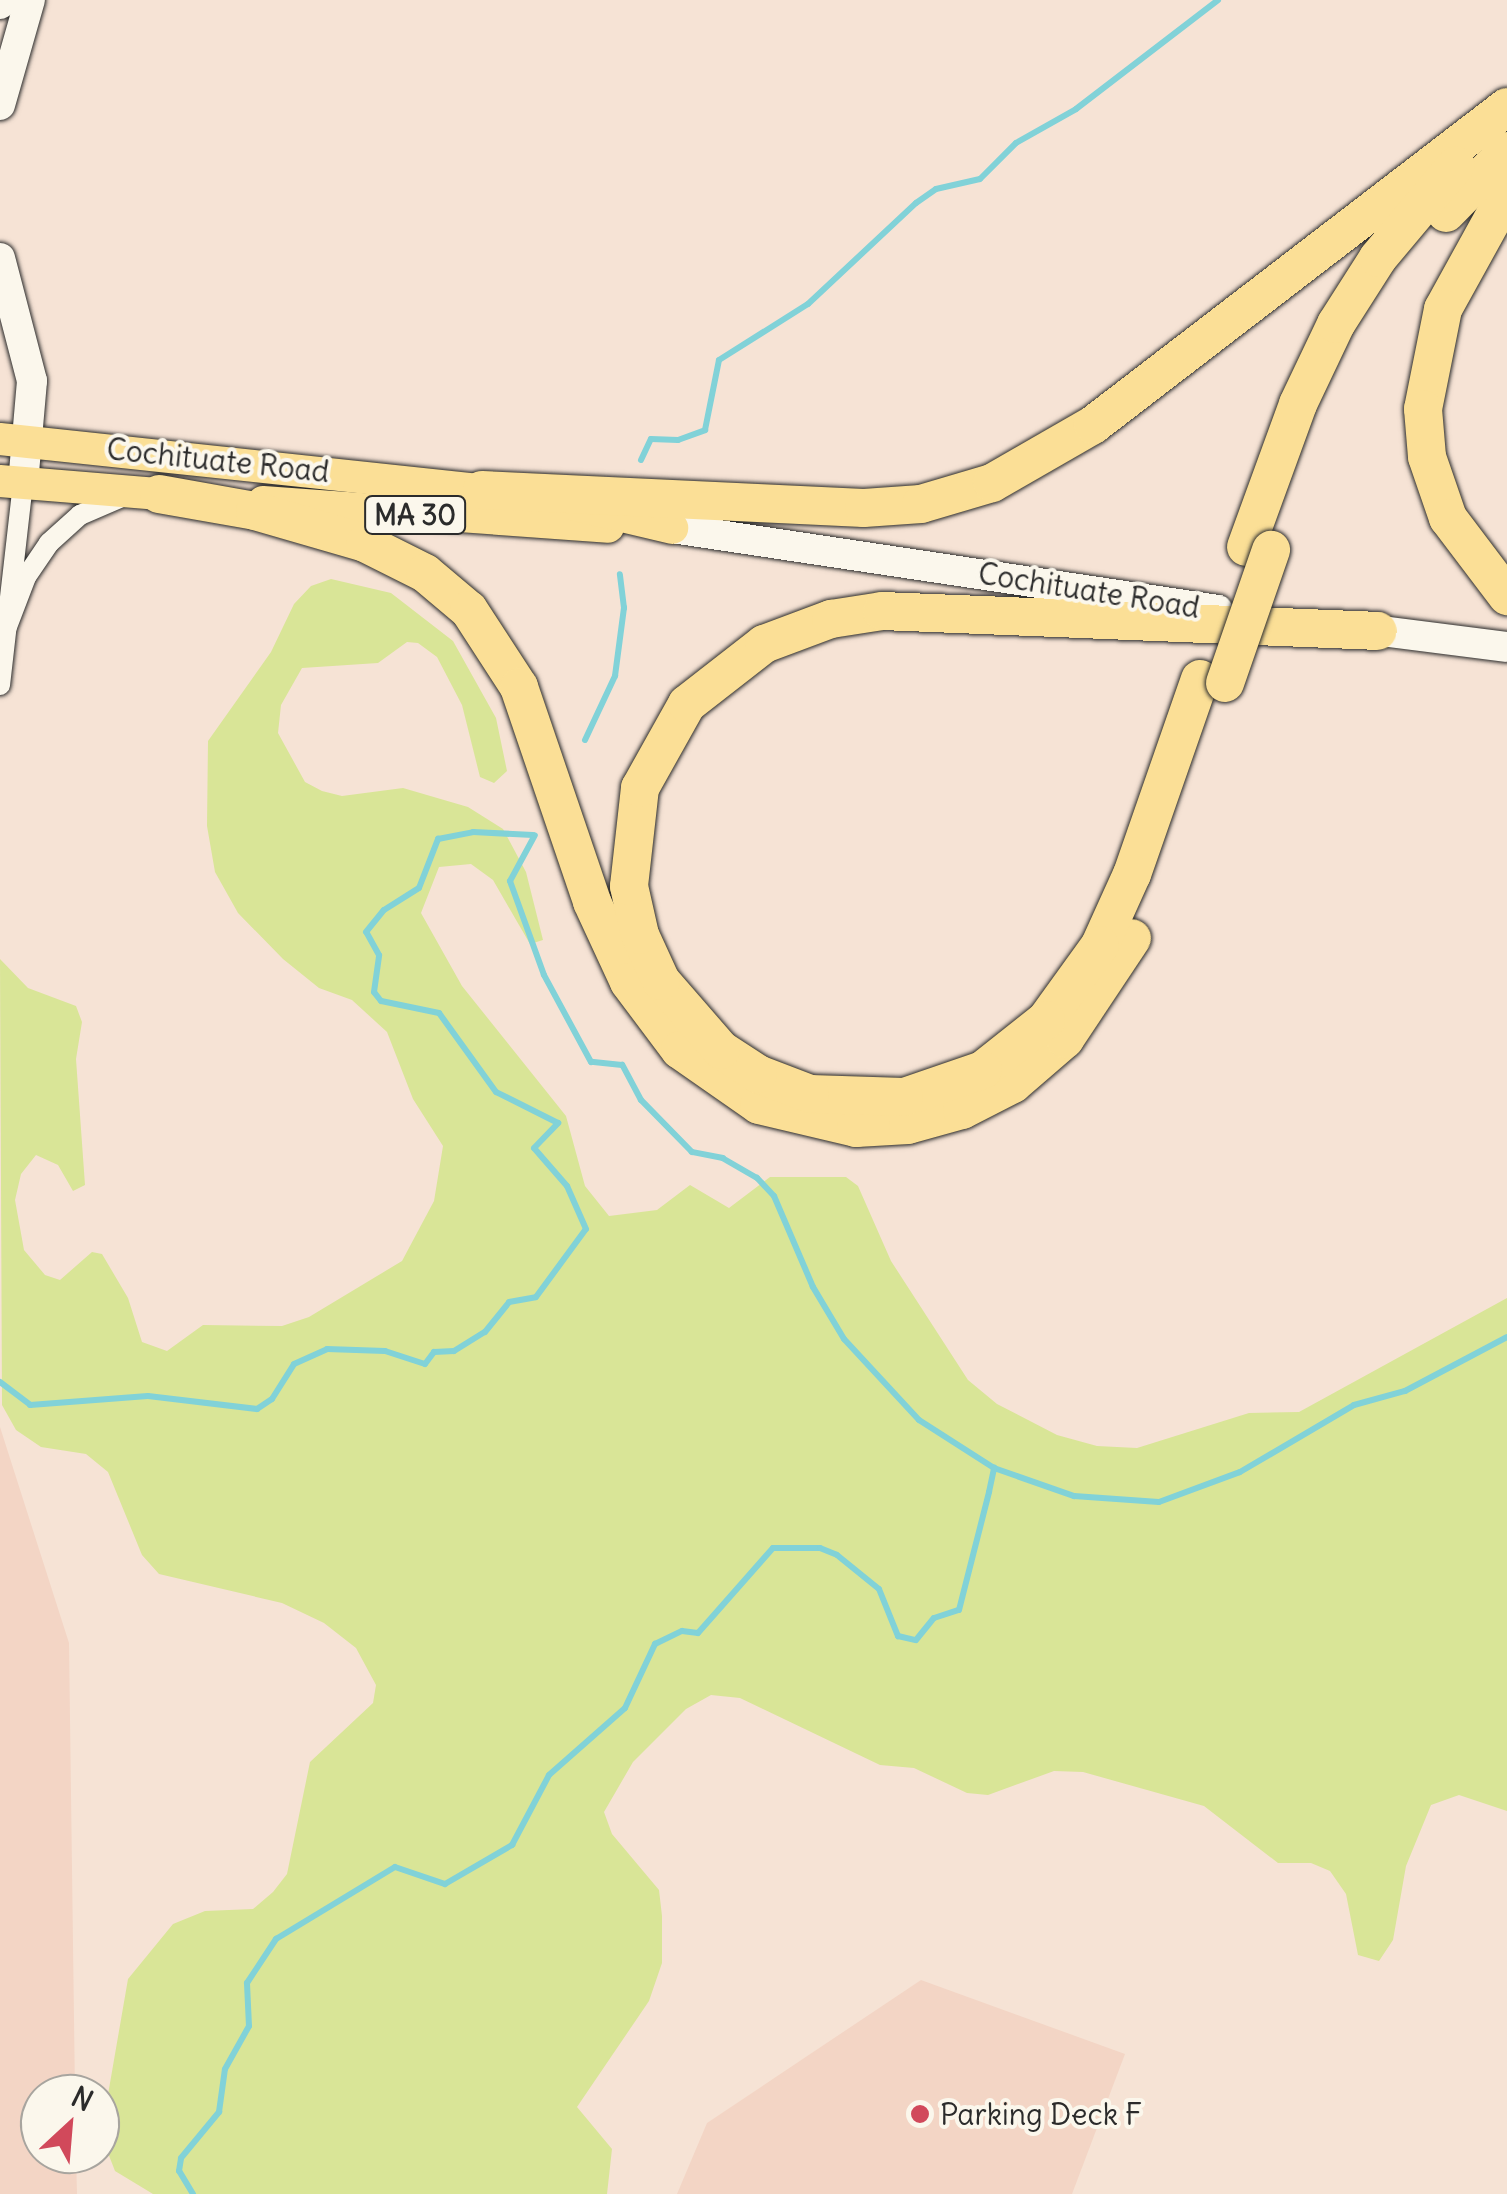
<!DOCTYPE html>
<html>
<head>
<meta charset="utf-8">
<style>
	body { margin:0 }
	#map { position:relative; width:1507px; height:2194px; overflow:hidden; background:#f6e3d5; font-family:Delius,sans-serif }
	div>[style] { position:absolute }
	.built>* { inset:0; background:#f3d5c5 }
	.green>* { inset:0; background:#d9e597 }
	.stream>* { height:6px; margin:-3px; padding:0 3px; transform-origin:3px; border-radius:3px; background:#81d2d8 }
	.roads { filter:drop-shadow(0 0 2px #2b2b2b) drop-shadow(0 0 2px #2b2b2b) }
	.street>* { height:20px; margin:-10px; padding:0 10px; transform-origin:10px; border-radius:10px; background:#fbf7ec }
	.secondary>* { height:30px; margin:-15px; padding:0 15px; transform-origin:15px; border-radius:15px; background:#fbf7ec }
	.primary>* { height:32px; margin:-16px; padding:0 16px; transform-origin:16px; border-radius:16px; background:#fbdf96 }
	.highway>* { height:38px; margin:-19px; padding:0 19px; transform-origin:19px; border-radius:19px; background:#fbdf96 }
	.bridges { filter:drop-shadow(0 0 2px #2b2b2b) drop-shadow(0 0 2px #2b2b2b) }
	.highway-bridge>* { height:38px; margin:-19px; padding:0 19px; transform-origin:19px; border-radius:19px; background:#fbdf96 }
	.dots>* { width:28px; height:28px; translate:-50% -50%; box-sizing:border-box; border:5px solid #fbf7ec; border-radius:50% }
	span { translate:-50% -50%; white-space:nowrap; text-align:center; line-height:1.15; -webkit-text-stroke:8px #fbf7ec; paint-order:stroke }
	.shield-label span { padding:2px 8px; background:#fbf7ec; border:2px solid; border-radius:8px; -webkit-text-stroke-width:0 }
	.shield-label { font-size:28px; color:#2b2b2b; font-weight:700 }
	.street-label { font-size:30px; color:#2b2b2b }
	.poi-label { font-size:30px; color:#2b2b2b }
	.left { translate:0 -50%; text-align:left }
	.north { position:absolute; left:20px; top:2074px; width:100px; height:100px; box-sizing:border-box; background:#fbf7ec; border:2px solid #a8a59f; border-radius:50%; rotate:26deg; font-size:28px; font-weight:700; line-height:40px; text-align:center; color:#2b2b2b }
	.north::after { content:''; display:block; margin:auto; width:35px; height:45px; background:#d1495b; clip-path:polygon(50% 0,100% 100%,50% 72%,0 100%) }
</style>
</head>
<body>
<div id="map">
	<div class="built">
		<i style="clip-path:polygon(0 1427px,69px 1643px,75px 2094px,40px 2094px,40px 2154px,76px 2154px,77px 2194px,0 2194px)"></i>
		<i style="clip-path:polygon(921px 1980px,1125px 2054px,1072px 2194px,677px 2194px,707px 2123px)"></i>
	</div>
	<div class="green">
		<i style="clip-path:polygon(331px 579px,391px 593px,453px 641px,496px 718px,507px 771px,494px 783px,480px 777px,462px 705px,437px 657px,418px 643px,407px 642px,378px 663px,302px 668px,281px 705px,278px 733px,305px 782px,322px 791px,342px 796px,403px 788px,468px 807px,503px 829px,526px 872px,543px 940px,530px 944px,493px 880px,471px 864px,439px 867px,421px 913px,462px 986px,566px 1116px,585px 1186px,609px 1216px,657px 1210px,690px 1185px,729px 1208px,770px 1177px,846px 1177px,858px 1186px,891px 1261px,968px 1380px,997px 1404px,1057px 1435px,1097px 1446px,1137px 1448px,1249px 1413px,1299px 1412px,1507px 1298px,1507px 1811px,1459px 1795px,1431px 1805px,1406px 1866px,1393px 1940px,1379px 1961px,1358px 1955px,1346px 1894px,1330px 1871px,1311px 1863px,1278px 1863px,1204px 1806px,1083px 1772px,1054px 1771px,988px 1795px,967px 1793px,914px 1768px,880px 1765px,740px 1698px,711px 1695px,686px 1709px,633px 1762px,604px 1812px,612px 1834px,659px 1890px,662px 1916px,662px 1963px,649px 2001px,577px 2107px,612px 2149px,607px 2194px,153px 2194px,115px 2171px,101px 2135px,128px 1979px,173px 1924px,205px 1911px,253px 1909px,273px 1892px,287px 1874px,310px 1762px,373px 1703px,376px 1685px,356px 1648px,324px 1623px,282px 1603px,159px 1574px,142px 1555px,108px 1472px,86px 1454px,41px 1447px,16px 1430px,2px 1405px,0 959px,28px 988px,76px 1006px,82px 1022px,76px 1059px,85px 1185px,73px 1191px,58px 1165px,36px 1155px,21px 1174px,15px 1200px,24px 1250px,45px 1275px,60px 1280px,92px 1252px,102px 1254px,128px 1298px,142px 1342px,167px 1351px,203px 1325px,282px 1326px,309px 1317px,402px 1261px,434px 1201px,443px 1146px,413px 1099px,387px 1032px,352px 1000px,319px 988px,283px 959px,238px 913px,215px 872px,207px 826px,208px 741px,271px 652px,294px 604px,311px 586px)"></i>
	</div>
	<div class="stream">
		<i style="left:641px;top:460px;width:23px;rotate:-65deg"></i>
		<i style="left:651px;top:439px;width:27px;rotate:2deg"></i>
		<i style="left:678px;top:440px;width:29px;rotate:-20deg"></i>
		<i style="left:705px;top:430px;width:71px;rotate:-78.7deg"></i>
		<i style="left:719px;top:360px;width:105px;rotate:-32.2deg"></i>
		<i style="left:808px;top:304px;width:148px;rotate:-43.1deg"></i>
		<i style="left:916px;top:203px;width:24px;rotate:-35deg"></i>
		<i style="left:936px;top:189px;width:45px;rotate:-12.8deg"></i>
		<i style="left:980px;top:179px;width:51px;rotate:-45deg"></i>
		<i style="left:1016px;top:143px;width:69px;rotate:-29.5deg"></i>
		<i style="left:1076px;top:109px;width:179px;rotate:-37.5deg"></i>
		<i style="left:585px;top:740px;width:71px;rotate:-64.9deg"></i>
		<i style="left:615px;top:676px;width:69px;rotate:-82.5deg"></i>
		<i style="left:624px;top:608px;width:34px;rotate:-97deg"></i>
		<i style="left:0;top:1382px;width:38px;rotate:37deg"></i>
		<i style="left:30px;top:1405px;width:118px;rotate:-4.4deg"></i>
		<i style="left:148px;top:1396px;width:110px;rotate:6.8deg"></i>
		<i style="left:257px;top:1409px;width:18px;rotate:-34deg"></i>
		<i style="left:272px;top:1399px;width:41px;rotate:-57.8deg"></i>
		<i style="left:294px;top:1364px;width:36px;rotate:-24deg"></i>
		<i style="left:327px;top:1349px;width:58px;rotate:2deg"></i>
		<i style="left:385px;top:1351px;width:42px;rotate:18deg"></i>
		<i style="left:425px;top:1364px;width:15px;rotate:-53deg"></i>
		<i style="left:434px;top:1352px;width:20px;rotate:-3deg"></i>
		<i style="left:454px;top:1351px;width:36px;rotate:-32deg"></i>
		<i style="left:485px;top:1332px;width:38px;rotate:-51deg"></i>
		<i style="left:509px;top:1302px;width:27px;rotate:-10deg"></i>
		<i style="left:536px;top:1297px;width:84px;rotate:-53.7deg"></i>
		<i style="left:586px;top:1229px;width:47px;rotate:-113.8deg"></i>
		<i style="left:567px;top:1186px;width:50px;rotate:-131deg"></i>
		<i style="left:534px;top:1148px;width:35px;rotate:-46deg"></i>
		<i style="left:558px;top:1123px;width:69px;rotate:-153.4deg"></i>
		<i style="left:496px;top:1092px;width:97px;rotate:-125.8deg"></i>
		<i style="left:439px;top:1013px;width:59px;rotate:-168.3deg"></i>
		<i style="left:381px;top:1001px;width:11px;rotate:-128deg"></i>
		<i style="left:374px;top:992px;width:37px;rotate:-82deg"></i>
		<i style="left:379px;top:955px;width:26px;rotate:-119deg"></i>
		<i style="left:366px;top:932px;width:28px;rotate:-51deg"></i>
		<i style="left:384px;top:910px;width:41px;rotate:-32.2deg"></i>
		<i style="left:419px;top:888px;width:53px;rotate:-68.8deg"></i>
		<i style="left:438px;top:839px;width:36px;rotate:-11deg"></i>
		<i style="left:473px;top:832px;width:60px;rotate:2.9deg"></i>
		<i style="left:994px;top:1468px;width:85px;rotate:19.3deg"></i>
		<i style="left:1074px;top:1496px;width:85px;rotate:4deg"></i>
		<i style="left:1159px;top:1502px;width:86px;rotate:-20.3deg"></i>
		<i style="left:1240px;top:1472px;width:132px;rotate:-30.4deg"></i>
		<i style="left:1354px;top:1405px;width:53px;rotate:-15.4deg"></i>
		<i style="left:1405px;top:1391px;width:115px;rotate:-27.9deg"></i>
		<i style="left:193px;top:2194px;width:27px;rotate:-121deg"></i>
		<i style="left:179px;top:2171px;width:13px;rotate:-81deg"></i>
		<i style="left:181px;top:2158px;width:60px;rotate:-50.4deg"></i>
		<i style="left:219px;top:2112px;width:43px;rotate:-82.1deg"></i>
		<i style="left:225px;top:2069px;width:49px;rotate:-60.8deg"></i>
		<i style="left:249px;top:2026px;width:43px;rotate:-92.7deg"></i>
		<i style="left:247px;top:1983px;width:53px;rotate:-56.6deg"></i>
		<i style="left:276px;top:1939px;width:139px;rotate:-31.2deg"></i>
		<i style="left:395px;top:1867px;width:53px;rotate:18.8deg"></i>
		<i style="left:445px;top:1884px;width:78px;rotate:-30.2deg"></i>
		<i style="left:512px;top:1845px;width:79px;rotate:-62.1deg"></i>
		<i style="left:549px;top:1775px;width:101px;rotate:-41.4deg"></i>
		<i style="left:625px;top:1708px;width:71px;rotate:-64.9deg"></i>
		<i style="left:655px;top:1644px;width:30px;rotate:-26deg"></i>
		<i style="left:682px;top:1631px;width:16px;rotate:7deg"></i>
		<i style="left:698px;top:1633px;width:113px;rotate:-48.6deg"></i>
		<i style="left:773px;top:1548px;width:47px"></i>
		<i style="left:820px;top:1548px;width:18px;rotate:22deg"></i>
		<i style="left:837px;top:1555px;width:54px;rotate:39deg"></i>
		<i style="left:879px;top:1589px;width:51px;rotate:68deg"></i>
		<i style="left:898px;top:1636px;width:18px;rotate:13deg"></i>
		<i style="left:916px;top:1640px;width:28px;rotate:-51deg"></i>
		<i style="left:934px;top:1618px;width:26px;rotate:-18deg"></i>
		<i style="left:959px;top:1610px;width:122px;rotate:-75.7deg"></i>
		<i style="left:989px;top:1492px;width:25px;rotate:-78deg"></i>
		<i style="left:994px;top:1468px;width:89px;rotate:-147.4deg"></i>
		<i style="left:919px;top:1420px;width:110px;rotate:-132.8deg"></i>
		<i style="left:844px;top:1339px;width:61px;rotate:-120.8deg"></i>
		<i style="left:813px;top:1287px;width:99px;rotate:-113.2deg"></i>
		<i style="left:774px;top:1196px;width:25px;rotate:-133deg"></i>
		<i style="left:757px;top:1178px;width:39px;rotate:-150deg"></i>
		<i style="left:723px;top:1158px;width:32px;rotate:-169deg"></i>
		<i style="left:692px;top:1152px;width:73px;rotate:-134.4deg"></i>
		<i style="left:641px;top:1100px;width:40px;rotate:-118deg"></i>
		<i style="left:622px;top:1065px;width:31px;rotate:-174deg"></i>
		<i style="left:591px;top:1062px;width:99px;rotate:-118.4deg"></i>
		<i style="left:544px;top:975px;width:100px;rotate:-109.9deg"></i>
		<i style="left:510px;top:881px;width:52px;rotate:-61.5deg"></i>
	</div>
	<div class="roads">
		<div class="street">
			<i style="left:5px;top:632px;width:59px;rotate:-69.1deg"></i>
			<i style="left:26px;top:577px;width:41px;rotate:-55.9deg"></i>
			<i style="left:49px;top:543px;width:42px;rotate:-42.1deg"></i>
			<i style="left:80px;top:515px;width:46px;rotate:-23.2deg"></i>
			<i style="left:0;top:685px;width:203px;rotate:-83.5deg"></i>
		</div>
		<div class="secondary">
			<i style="left:0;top:4px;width:4px;rotate:-76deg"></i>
			<i style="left:0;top:105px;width:109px;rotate:-74.1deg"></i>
			<i style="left:0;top:258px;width:127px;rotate:75.4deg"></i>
			<i style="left:32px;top:381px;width:102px;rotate:95deg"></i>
			<i style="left:672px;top:528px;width:552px;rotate:8.54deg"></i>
			<i style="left:1358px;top:628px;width:150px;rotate:7.3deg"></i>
		</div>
		<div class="primary">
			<i style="left:0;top:439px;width:511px;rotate:6.07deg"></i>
			<i style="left:0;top:481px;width:185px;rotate:4.7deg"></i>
			<i style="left:263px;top:502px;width:346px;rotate:4.1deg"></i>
			<i style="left:575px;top:505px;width:100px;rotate:13.3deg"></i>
		</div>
		<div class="highway">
			<i style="left:1507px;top:193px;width:132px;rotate:118.9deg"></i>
			<i style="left:1443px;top:309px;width:102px;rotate:101.3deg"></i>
			<i style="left:1423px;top:409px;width:48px;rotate:85.2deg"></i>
			<i style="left:1427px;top:457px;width:65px;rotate:71deg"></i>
			<i style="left:1448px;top:518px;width:98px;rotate:52.9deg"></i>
			<i style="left:1446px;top:213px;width:87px;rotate:-45.5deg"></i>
			<i style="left:482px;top:490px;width:382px;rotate:2.7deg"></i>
			<i style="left:864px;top:508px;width:57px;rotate:-4deg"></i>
			<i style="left:921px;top:504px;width:74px;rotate:-16.5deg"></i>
			<i style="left:992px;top:483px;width:116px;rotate:-29.9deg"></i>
			<i style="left:1093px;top:425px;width:522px;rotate:-37.53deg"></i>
			<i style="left:159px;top:494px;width:97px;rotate:10deg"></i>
			<i style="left:255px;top:511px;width:115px;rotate:16.2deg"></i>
			<i style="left:365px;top:543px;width:67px;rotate:26.6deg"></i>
			<i style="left:425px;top:573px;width:57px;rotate:40.1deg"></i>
			<i style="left:469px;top:610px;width:92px;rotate:57deg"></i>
			<i style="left:519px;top:687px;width:227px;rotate:71.2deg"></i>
			<i style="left:592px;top:902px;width:88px;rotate:65.2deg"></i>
			<i style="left:629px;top:982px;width:85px;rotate:53.1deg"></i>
			<i style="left:680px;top:1050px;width:96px;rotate:34.8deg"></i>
			<i style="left:759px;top:1105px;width:100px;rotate:13.3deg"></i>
			<i style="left:856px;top:1128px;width:52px;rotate:-3.3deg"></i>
			<i style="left:908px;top:1125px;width:56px;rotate:-15.5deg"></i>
			<i style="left:962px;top:1110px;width:57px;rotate:-27deg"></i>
			<i style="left:1013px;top:1084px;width:69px;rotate:-40.9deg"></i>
			<i style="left:1065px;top:1039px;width:121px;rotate:-56.4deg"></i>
			<i style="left:1246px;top:547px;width:152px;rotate:-70deg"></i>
			<i style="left:1298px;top:404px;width:89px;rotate:-64.6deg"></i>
			<i style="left:1336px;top:324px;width:78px;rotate:-57.5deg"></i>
			<i style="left:1378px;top:258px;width:121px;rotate:-50deg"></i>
			<i style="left:1200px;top:679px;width:207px;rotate:109.2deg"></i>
			<i style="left:1132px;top:874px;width:78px;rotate:114.3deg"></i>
			<i style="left:1100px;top:945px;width:92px;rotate:125.8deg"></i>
			<i style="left:1046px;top:1020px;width:80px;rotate:141.6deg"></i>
			<i style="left:983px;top:1070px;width:83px;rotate:161.1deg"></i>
			<i style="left:904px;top:1097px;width:94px;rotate:-178.2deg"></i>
			<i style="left:810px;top:1094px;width:56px;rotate:-159deg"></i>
			<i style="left:758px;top:1074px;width:44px;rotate:-147deg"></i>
			<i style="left:721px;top:1050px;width:91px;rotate:-131deg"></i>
			<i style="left:661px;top:981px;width:51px;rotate:-114.5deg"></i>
			<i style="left:640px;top:935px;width:50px;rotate:-102.7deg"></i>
			<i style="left:629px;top:886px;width:99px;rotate:-83.6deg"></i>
			<i style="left:640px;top:788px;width:96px;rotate:-60.8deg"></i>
			<i style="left:687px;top:704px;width:98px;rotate:-37.9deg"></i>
			<i style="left:764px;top:644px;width:72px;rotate:-20.5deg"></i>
			<i style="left:831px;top:619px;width:52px;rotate:-8.9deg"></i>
			<i style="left:882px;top:611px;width:496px;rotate:2.3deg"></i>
		</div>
	</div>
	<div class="bridges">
		<div class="highway-bridge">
			<i style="left:1225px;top:683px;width:141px;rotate:-70.9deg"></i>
		</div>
	</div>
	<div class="dots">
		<i style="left:920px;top:2114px;background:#d1495b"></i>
	</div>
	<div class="shield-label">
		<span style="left:415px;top:515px">MA 30</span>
	</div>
	<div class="street-label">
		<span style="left:218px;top:460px;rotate:6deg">Cochituate Road</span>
		<span style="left:1089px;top:590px;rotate:9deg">Cochituate Road</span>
	</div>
	<div class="poi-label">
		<span class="left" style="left:940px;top:2114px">Parking Deck F</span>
	</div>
	<div class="north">N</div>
</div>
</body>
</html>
